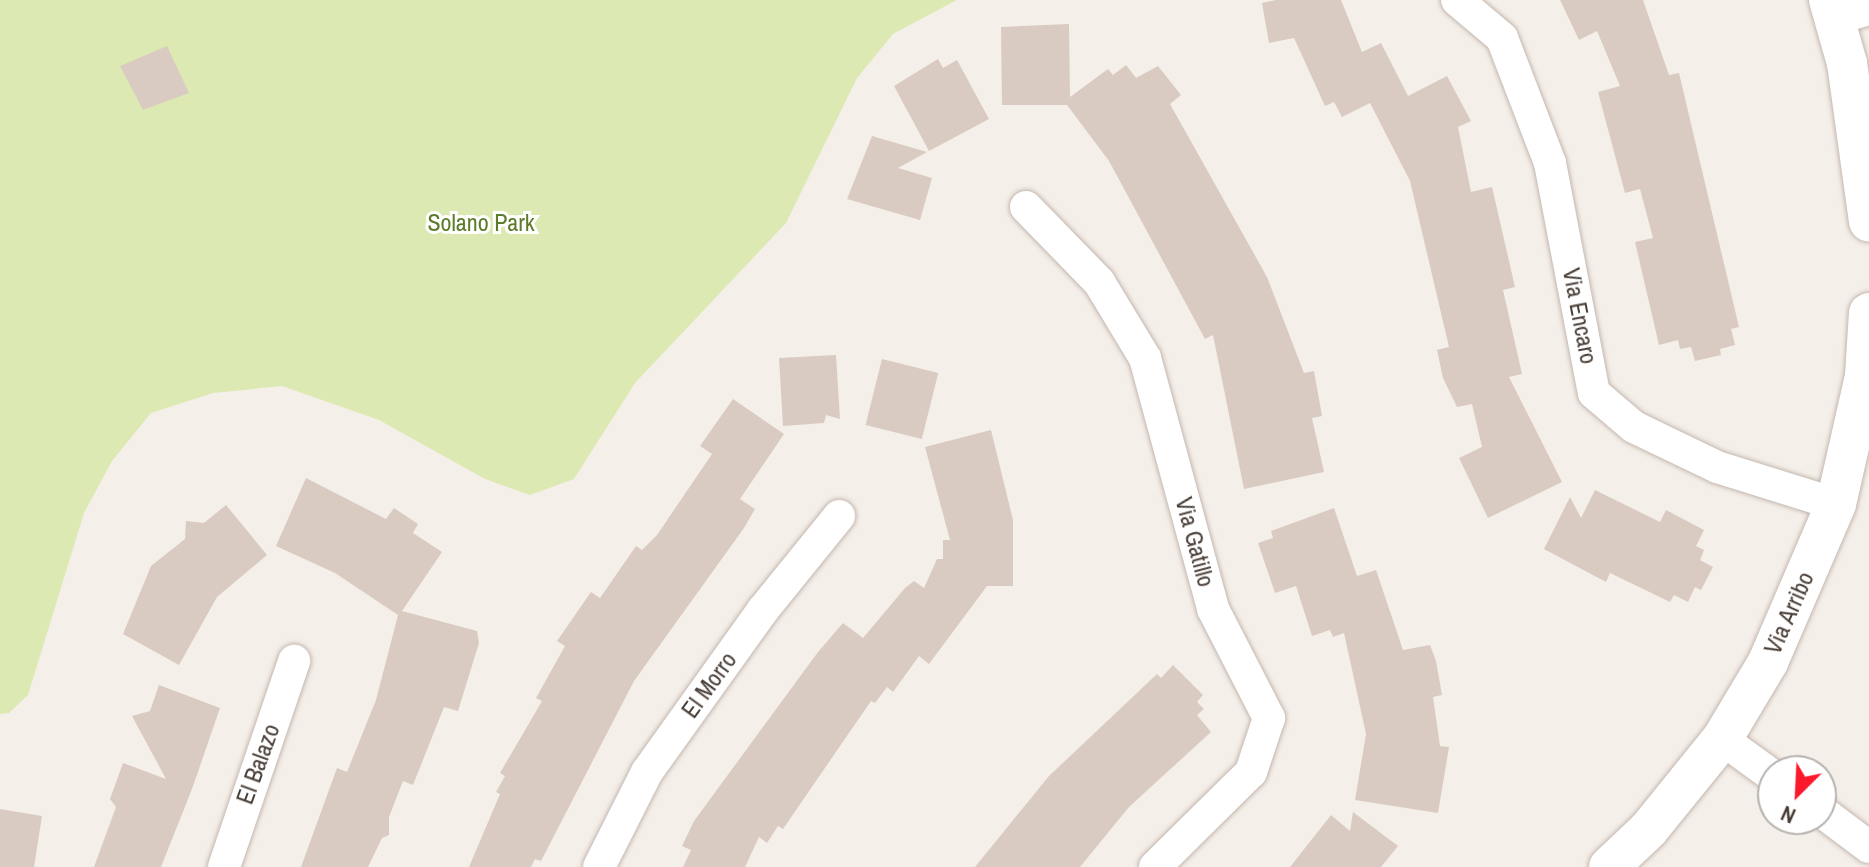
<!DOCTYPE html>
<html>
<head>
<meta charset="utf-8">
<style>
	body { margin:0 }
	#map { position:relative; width:1869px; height:867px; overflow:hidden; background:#f5efe9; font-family:"Archivo Narrow",sans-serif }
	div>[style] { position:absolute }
	.green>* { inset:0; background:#dde9b2 }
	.building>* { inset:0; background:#dacbc2; transform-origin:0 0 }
	.roads { filter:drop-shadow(0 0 2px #c4b7af) drop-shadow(0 0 2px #c4b7af) }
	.minor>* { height:32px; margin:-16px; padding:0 16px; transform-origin:16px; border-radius:16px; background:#fff }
	.tertiary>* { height:40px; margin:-20px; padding:0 20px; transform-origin:20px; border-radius:20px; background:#fff }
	span { translate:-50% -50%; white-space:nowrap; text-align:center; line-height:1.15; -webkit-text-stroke:6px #fff; paint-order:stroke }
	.park-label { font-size:24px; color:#5c7c29 }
	.street-label { font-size:24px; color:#493e37 }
	.north { position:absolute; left:1757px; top:755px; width:80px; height:80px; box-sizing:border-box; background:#fff; border:2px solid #b6b2af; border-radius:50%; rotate:204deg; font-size:22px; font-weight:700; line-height:32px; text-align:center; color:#493e37 }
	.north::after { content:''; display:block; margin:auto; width:28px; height:36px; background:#fc192c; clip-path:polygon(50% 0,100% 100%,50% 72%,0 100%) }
</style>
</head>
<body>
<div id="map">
	<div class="green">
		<i style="clip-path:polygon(0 0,957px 0,893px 34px,857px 78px,786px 223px,635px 383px,574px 479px,530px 495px,485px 479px,379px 420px,282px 386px,213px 393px,151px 413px,112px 461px,84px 513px,28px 695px,9px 713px,0 714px)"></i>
	</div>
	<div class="building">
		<i style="clip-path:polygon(1276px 0,1341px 0,1362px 52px,1381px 43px,1408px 96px,1447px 76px,1471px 121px,1458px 127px,1471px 192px,1492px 187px,1515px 287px,1503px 290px,1522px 374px,1509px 377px,1562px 482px,1488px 518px,1459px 458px,1482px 447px,1472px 404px,1457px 407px,1443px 378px,1437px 350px,1449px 347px,1410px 181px,1370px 103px,1342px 117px,1334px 102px,1325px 106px,1294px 38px,1269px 43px,1262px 3px)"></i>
		<i style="clip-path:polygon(1560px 0,1643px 0,1669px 75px,1679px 73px,1739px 327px,1731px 329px,1735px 345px,1720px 349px,1721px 355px,1695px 361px,1691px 347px,1680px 349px,1678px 340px,1659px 345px,1635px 242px,1653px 238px,1640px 189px,1625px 193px,1598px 92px,1620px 86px,1597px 31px,1579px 40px)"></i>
		<i style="clip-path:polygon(1069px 24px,1070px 97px,1108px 69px,1113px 75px,1126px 65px,1136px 78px,1158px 66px,1181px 95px,1170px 104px,1267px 277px,1304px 373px,1314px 371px,1322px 416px,1312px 418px,1324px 472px,1244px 489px,1213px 335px,1205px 339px,1109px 161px,1067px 105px,1002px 105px,1001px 27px)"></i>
		<i style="clip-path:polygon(167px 46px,189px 93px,143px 110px,120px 66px)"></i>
		<i style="clip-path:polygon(938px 59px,943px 68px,957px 60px,989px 119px,929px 151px,894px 86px)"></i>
		<i style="clip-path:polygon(872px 136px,927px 152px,898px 168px,932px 178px,920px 220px,847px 199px)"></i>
		<i style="clip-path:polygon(836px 355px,840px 419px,826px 415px,824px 423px,783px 426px,779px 358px)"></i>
		<i style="left:882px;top:359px;width:58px;height:68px;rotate:14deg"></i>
		<i style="clip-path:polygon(733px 399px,784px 434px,740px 499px,755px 509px,744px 528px,634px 681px,541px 861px,535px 859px,531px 867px,469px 867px,500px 794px,496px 792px,505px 776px,500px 773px,542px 701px,536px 698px,565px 646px,557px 641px,591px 592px,600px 598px,636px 546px,642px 550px,657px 535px,712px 454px,700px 446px)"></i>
		<i style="clip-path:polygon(991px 430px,1013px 520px,1013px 586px,987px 586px,929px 664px,919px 656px,893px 692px,887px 687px,875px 703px,871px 701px,783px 829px,778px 826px,767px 843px,759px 837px,745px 867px,683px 867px,691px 850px,682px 846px,694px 821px,818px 652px,843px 623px,863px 638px,905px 588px,914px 581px,924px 588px,937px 559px,943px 559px,943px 540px,950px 540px,925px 447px)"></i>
		<i style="clip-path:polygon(306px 478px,386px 519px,394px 508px,418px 524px,413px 533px,442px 552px,402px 611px,477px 631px,479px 643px,458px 711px,444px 707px,413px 785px,403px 781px,389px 817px,389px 835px,382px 838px,368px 867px,301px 867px,337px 768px,347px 772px,376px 700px,398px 615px,335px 573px,276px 546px)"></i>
		<i style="clip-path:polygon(1595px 490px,1660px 522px,1666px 510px,1704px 530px,1696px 546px,1704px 550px,1700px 560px,1713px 567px,1701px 590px,1695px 587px,1688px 602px,1674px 595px,1670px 602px,1610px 573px,1606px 582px,1544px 549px,1570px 497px,1581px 518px)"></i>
		<i style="clip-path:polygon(226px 505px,267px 555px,217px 597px,179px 665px,123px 634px,151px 566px,185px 539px,186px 521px,204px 523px)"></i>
		<i style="clip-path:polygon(1334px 508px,1357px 576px,1376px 570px,1403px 650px,1430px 645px,1436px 661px,1442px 695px,1433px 697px,1440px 746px,1449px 747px,1438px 813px,1355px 800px,1366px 734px,1344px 633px,1333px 637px,1330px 630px,1312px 636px,1296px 586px,1275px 593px,1258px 543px,1273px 538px,1271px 531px)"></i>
		<i style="clip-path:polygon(1173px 665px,1203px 695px,1197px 702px,1204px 709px,1197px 715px,1211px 732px,1129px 807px,1080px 867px,975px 867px,1049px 776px,1157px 674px,1161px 678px)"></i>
		<i style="clip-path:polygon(159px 685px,220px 708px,192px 789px,161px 867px,94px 867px,116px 807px,110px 799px,123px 763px,166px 779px,132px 716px,150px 711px)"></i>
		<i style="clip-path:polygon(0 809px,42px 816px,34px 867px,0 867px)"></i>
		<i style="clip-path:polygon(1353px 812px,1398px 846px,1381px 867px,1290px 867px,1331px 815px,1350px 831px)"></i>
	</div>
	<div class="roads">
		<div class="minor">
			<i style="left:1457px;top:0;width:59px;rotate:40.2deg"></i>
			<i style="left:1502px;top:38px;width:134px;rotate:69deg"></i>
			<i style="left:1550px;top:163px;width:234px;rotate:79.2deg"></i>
			<i style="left:1594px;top:393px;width:52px;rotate:40.4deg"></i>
			<i style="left:1634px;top:427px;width:92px;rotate:25.7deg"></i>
			<i style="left:1717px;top:467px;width:125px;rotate:17.3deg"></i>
			<i style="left:1834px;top:19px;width:36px;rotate:-16deg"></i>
			<i style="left:1026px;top:207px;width:105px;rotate:45.8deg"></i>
			<i style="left:1099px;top:282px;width:89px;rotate:58.8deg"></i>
			<i style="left:1145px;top:358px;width:260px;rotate:74.8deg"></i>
			<i style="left:1213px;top:609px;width:123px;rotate:62.8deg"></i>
			<i style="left:1269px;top:718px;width:57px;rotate:108.4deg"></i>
			<i style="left:1251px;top:772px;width:135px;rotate:135.3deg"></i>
			<i style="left:1722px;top:739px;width:63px;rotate:36deg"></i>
			<i style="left:1821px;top:811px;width:60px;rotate:36.9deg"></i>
			<i style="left:224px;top:867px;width:218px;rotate:-71.2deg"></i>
			<i style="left:599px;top:867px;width:106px;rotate:-63.2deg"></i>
			<i style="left:647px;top:772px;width:199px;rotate:-54.4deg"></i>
			<i style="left:763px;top:610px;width:121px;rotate:-51deg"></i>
		</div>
		<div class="tertiary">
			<i style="left:1829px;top:0;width:66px;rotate:74.1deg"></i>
			<i style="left:1847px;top:63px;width:160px;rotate:82.1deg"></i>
			<i style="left:1609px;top:867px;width:55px;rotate:-43.5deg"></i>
			<i style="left:1649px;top:829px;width:116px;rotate:-51deg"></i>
			<i style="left:1722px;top:739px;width:90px;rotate:-59.1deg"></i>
			<i style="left:1768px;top:662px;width:172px;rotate:-66.7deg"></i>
			<i style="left:1836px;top:504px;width:131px;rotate:-77.2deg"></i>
			<i style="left:1865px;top:376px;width:63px;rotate:-86.4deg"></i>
		</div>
	</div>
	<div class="park-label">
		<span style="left:481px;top:223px">Solano Park</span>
	</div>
	<div class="street-label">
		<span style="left:1580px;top:316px;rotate:79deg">Via Encaro</span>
		<span style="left:1195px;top:542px;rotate:75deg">Via Gatillo</span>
		<span style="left:1789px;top:613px;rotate:-66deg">Via Arribo</span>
		<span style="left:709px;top:685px;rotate:-54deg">El Morro</span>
		<span style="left:258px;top:764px;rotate:-70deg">El Balazo</span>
	</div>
	<div class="north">N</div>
</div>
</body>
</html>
